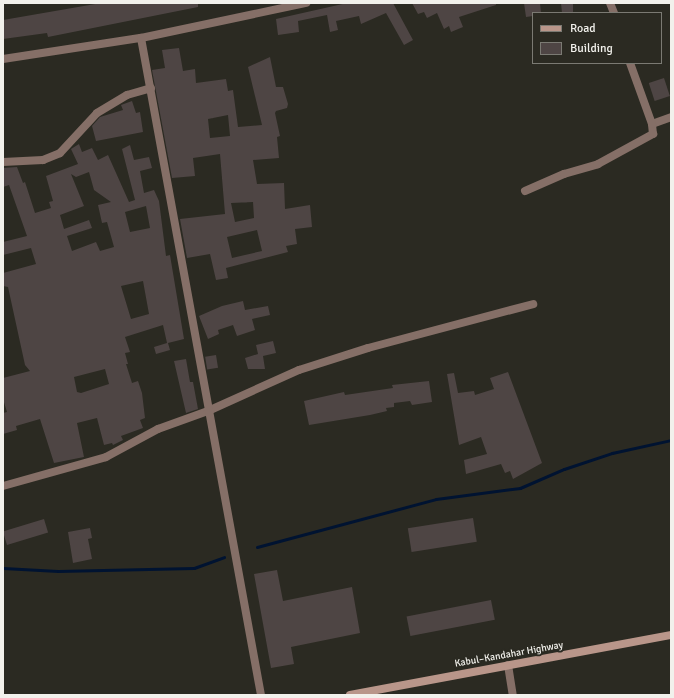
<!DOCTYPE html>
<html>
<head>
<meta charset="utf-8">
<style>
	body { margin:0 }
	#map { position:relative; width:674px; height:698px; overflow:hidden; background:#2b2a22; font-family:Signika,sans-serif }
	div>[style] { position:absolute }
	.stream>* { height:3px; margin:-1.5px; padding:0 1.5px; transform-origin:1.5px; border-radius:1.5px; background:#001331 }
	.building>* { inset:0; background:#4e4544; transform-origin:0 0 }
	.minor>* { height:8px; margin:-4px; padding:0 4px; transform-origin:4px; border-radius:4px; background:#856f67 }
	.tertiary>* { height:8px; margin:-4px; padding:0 4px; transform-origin:4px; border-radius:4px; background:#856f67 }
	.secondary>* { height:8px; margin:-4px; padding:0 4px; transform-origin:4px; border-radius:4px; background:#b9968a }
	span { translate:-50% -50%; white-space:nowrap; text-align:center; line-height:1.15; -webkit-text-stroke:4px #2b2a22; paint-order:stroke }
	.street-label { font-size:10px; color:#f2f1ec }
	.frame { position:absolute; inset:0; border:4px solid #f2f1ec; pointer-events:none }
	.legend { position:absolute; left:532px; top:12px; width:130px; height:52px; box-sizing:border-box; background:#2b2a22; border:1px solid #7b7a73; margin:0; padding:5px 7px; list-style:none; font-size:12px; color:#f2f1ec }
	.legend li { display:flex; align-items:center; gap:8px; height:20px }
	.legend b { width:20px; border:1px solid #7b7a73 }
</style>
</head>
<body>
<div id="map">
	<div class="stream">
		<i style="left:257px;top:547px;width:185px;rotate:-15deg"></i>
		<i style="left:436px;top:499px;width:85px;rotate:-7.5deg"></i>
		<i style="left:520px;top:488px;width:48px;rotate:-23.4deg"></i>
		<i style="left:564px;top:469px;width:51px;rotate:-18.4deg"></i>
		<i style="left:612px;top:453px;width:60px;rotate:-12.4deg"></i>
		<i style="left:3px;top:568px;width:55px;rotate:3.1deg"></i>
		<i style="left:58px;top:571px;width:136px;rotate:-1.3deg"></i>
		<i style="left:194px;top:568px;width:32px;rotate:-20deg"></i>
	</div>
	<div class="building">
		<i style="clip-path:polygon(101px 3px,198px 3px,198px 7px,48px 37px,47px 33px,3px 39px,3px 20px)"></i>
		<i style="clip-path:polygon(347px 3px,393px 3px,413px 40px,404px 45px,386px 13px,361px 24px,359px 16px,336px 21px,338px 30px,330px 32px,327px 15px,298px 21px,299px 32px,278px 35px,276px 19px)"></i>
		<i style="clip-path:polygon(412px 3px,496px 3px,496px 5px,459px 17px,463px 27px,451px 32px,449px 26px,444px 29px,437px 13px,427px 18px,424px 12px,418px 14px)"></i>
		<i style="clip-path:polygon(524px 3px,540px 3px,541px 13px,533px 13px,533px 16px,526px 17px)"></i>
		<i style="clip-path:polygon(561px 3px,573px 3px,573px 12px,562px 13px)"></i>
		<i style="clip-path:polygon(evenodd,179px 48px,183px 71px,195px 69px,196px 83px,226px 79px,228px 91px,233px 90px,238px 127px,262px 125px,248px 67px,270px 57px,276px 87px,283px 87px,288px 104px,287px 108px,276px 111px,275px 113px,280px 136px,277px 137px,279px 158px,253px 160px,257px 184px,284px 183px,285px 209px,310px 205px,312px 227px,295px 229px,297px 244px,286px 246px,288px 252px,226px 268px,228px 278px,216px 280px,210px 254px,187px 258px,180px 219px,225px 214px,220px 154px,193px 158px,195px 176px,172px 178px,152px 70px,165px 68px,162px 50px,179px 48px,228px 115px,230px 136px,210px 138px,208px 119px,228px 115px,179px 48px,253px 202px,254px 218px,235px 222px,231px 203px,253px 202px,179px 48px,257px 230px,262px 251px,232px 258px,227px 237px,257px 230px)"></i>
		<i style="left:664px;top:78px;width:19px;height:16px;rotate:72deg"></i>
		<i style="clip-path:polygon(132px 101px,136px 113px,140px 112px,143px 132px,96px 141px,92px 126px,100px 117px,123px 110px,121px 105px)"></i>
		<i style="clip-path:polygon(evenodd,79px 144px,82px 152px,92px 148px,98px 160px,108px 155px,129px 202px,135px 200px,122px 149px,130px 145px,134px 160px,149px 157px,152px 168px,140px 171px,144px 193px,154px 190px,159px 201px,166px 256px,170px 255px,184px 339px,168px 343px,170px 350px,156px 354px,154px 347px,167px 343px,163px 325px,125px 337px,130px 352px,125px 353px,128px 364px,126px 364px,132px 383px,138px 381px,142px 393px,145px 418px,140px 420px,143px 428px,121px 436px,123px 440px,113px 445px,112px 443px,104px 445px,97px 418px,77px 423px,84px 457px,54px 463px,40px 419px,16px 426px,17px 430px,3px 434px,3px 413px,7px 412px,3px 399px,3px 378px,30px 371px,25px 365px,8px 287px,3px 286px,3px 273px,36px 264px,31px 248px,3px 255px,3px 242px,27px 236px,9px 185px,3px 187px,3px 168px,17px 167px,23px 183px,25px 182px,35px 213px,51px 208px,49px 202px,53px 201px,46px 176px,78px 164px,71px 149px,79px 144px,89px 172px,94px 190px,111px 202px,98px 205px,102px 223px,107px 222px,114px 247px,100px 251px,96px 242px,72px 251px,67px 236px,92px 228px,89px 220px,64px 229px,60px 215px,84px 206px,71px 174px,76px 177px,89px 172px,79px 144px,146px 206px,150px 228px,130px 232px,125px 212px,146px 206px,79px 144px,143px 281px,149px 314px,131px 319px,121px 286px,143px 281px,79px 144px,105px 369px,109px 384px,81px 393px,77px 392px,74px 377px,105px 369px)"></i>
		<i style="clip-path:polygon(243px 301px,245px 310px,268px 306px,270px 315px,252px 319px,255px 330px,237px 336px,233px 325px,218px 330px,219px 334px,208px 339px,199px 316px,222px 306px)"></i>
		<i style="clip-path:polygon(273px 341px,276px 353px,263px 356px,265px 369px,248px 369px,245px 358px,258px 354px,256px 345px)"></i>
		<i style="left:216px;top:355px;width:13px;height:11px;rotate:81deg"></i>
		<i style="clip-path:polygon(186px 359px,190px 382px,193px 382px,198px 409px,186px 413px,174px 361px)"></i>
		<i style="clip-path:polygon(508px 372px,542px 463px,513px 479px,510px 471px,505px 473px,501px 464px,466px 474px,464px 460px,487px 454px,481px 437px,459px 445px,447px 374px,454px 373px,458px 393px,474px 391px,475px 395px,494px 389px,490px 378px)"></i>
		<i style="clip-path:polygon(429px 381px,432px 402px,412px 405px,410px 401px,394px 403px,394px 407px,386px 408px,387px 411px,370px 415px,309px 425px,304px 401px,344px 392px,345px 395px,393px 388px,392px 385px)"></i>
		<i style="left:473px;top:518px;width:24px;height:66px;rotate:81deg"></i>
		<i style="left:44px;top:519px;width:14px;height:43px;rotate:73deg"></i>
		<i style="clip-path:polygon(90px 528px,92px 538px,88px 539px,92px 559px,73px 563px,68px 532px)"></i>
		<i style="clip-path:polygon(277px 570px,283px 601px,352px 587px,360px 633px,291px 647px,294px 664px,271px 668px,254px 574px)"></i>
		<i style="left:491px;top:600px;width:20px;height:86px;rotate:79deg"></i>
	</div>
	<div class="minor">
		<i style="left:610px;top:3px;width:11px;rotate:68deg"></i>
		<i style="left:652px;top:124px;width:20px;rotate:-20deg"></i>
		<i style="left:3px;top:162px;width:40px;rotate:-2.9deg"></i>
		<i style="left:43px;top:160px;width:18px;rotate:-22deg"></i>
		<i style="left:60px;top:153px;width:54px;rotate:-47.2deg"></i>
		<i style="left:97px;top:113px;width:35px;rotate:-31deg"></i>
		<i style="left:127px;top:95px;width:25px;rotate:-16deg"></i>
		<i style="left:525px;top:191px;width:43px;rotate:-23.6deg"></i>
		<i style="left:564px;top:174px;width:35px;rotate:-16deg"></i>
		<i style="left:598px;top:164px;width:63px;rotate:-28.6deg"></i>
		<i style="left:653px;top:134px;width:10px;rotate:-96deg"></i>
		<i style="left:652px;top:124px;width:65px;rotate:-109.8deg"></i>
		<i style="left:3px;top:486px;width:107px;rotate:-15.7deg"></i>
		<i style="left:106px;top:457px;width:59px;rotate:-28.3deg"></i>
		<i style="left:158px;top:429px;width:53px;rotate:-19.8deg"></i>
		<i style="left:208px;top:411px;width:100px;rotate:-24.3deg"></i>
		<i style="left:299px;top:370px;width:72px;rotate:-17.7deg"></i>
		<i style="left:368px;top:348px;width:171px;rotate:-14.9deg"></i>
		<i style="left:508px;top:665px;width:30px;rotate:81deg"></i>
	</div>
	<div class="tertiary">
		<i style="left:141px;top:38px;width:668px;rotate:79.65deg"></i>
		<i style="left:3px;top:59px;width:140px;rotate:-8.7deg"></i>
		<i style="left:141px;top:38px;width:169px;rotate:-12deg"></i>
	</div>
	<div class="secondary">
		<i style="left:350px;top:695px;width:327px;rotate:-10.6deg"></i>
	</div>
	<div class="street-label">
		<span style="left:509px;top:655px;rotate:-10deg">Kabul–Kandahar Highway</span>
	</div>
	<div class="frame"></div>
	<ul class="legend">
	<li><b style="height:5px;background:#b9968a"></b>Road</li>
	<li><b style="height:11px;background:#4e4544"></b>Building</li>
	</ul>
</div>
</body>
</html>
